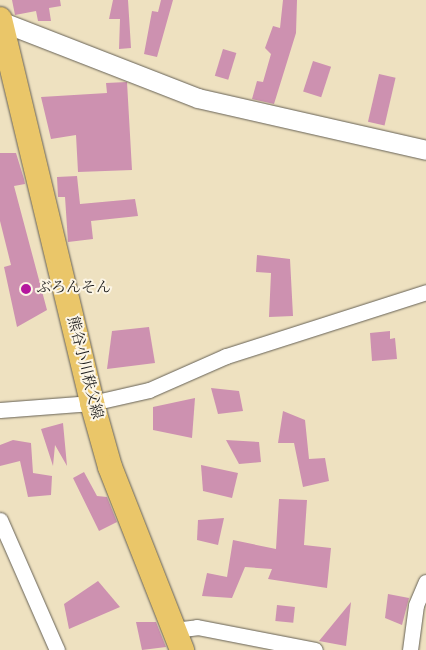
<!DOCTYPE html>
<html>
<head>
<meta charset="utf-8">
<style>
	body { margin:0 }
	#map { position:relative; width:426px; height:650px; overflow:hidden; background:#eee1c0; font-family:"Sorts Mill Goudy","Noto Serif JP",serif }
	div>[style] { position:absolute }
	.building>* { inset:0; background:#cd91b0; transform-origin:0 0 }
	.roads { filter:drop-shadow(0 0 1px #666155) drop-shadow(0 0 1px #666155) }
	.minor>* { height:15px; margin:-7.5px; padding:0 7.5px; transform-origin:7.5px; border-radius:7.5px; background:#fff }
	.tertiary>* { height:19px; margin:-9.5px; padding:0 9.5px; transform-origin:9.5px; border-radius:9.5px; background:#fff }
	.primary>* { height:24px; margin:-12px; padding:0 12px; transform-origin:12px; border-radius:12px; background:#eac669 }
	.dots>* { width:14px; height:14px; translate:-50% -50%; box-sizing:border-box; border:2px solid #fcf5e5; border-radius:50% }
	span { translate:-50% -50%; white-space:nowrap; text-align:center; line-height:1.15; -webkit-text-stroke:4px #fcf5e5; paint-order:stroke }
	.poi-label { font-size:15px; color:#1c1c1c }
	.left { translate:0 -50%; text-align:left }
	.street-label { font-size:15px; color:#1c1c1c }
</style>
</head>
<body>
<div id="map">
	<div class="building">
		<i style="clip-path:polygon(12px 0,60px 0,61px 6px,49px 8px,51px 21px,38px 21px,36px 11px,15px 15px)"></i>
		<i style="clip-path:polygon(113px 0,128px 0,131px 48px,119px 49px,120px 19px,109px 19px)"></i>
		<i style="clip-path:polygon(161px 0,173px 0,157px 57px,144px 54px,152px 11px,158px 12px)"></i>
		<i style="clip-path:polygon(283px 0,297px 0,296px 33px,274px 104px,252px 99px,257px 81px,263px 82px,271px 54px,265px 48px,273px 26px,280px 28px)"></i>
		<i style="left:223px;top:49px;width:14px;height:28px;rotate:17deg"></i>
		<i style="left:313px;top:61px;width:19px;height:32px;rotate:18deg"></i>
		<i style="left:379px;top:74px;width:17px;height:49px;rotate:13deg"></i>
		<i style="clip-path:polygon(127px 82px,132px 170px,78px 172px,76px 135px,51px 139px,41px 97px,107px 93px,106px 83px)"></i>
		<i style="clip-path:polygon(0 153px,16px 153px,24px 179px,25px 184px,14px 186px,47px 310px,17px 327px,4px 267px,11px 265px,0 221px)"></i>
		<i style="clip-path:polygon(77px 176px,80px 204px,135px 199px,138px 216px,91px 221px,93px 239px,68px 242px,65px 197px,58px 197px,57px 177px)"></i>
		<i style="clip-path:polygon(257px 255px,290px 259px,293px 316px,269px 317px,271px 273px,256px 272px)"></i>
		<i style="clip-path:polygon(149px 327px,155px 363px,107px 369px,112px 331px)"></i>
		<i style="clip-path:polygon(390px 331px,390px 339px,395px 338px,397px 359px,372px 361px,370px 333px)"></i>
		<i style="clip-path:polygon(211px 388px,239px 391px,243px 411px,218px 414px)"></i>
		<i style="clip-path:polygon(195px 398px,192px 438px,153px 430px,153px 407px)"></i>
		<i style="clip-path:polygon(283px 411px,305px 420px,309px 459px,325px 458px,329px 481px,303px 487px,294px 443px,278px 443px)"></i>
		<i style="clip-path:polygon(63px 423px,67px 466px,55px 445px,53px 466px,41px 429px)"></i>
		<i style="clip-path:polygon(13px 440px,31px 443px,33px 473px,52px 476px,51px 495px,28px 497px,20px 461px,0 466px,0 445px)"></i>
		<i style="clip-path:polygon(226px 440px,259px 442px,261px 462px,239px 464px)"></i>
		<i style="clip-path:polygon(201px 465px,238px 473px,232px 498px,203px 491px)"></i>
		<i style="clip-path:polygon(84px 472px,97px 496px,107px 497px,117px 522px,99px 531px,73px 478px)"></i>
		<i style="clip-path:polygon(279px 499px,307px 500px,304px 545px,331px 548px,327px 588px,268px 579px,272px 569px,245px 567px,232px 598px,202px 596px,207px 573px,227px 577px,233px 540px,276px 549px)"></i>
		<i style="clip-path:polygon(224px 518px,218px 545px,197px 540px,198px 520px)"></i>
		<i style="clip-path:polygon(98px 581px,120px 607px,69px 629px,64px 604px)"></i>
		<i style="clip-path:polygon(388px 594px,409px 598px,402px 625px,385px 618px)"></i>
		<i style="clip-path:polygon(351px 602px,346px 646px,319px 641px)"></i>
		<i style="left:277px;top:605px;width:18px;height:16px;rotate:6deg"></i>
		<i style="clip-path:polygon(136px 622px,156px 622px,166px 647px,142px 650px)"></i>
	</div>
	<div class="roads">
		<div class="minor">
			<i style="left:0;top:410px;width:92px;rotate:-4.4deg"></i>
			<i style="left:92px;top:403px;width:58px;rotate:-12.8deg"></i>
			<i style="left:149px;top:390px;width:84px;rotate:-23.8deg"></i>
			<i style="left:226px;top:356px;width:210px;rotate:-17.7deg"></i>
			<i style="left:0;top:520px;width:142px;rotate:66.3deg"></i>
			<i style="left:174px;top:630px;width:23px;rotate:-7deg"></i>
			<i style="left:197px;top:627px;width:120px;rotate:11deg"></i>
			<i style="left:410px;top:650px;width:45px;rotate:-82.4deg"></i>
			<i style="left:416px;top:605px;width:25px;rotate:-67deg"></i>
		</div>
		<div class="tertiary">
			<i style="left:0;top:21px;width:212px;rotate:21.3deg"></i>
			<i style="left:198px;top:98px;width:234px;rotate:12.8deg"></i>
		</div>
		<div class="primary">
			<i style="left:0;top:19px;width:395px;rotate:76.5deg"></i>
			<i style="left:92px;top:403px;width:66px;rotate:74.3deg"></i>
			<i style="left:110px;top:467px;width:197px;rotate:68.5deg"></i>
		</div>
	</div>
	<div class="dots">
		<i style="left:26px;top:289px;background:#b5179e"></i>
	</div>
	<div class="poi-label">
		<span class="left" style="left:36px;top:289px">ぶろんそん</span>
	</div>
	<div class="street-label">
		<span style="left:84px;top:368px;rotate:76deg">熊谷小川秩父線</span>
	</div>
</div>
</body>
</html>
